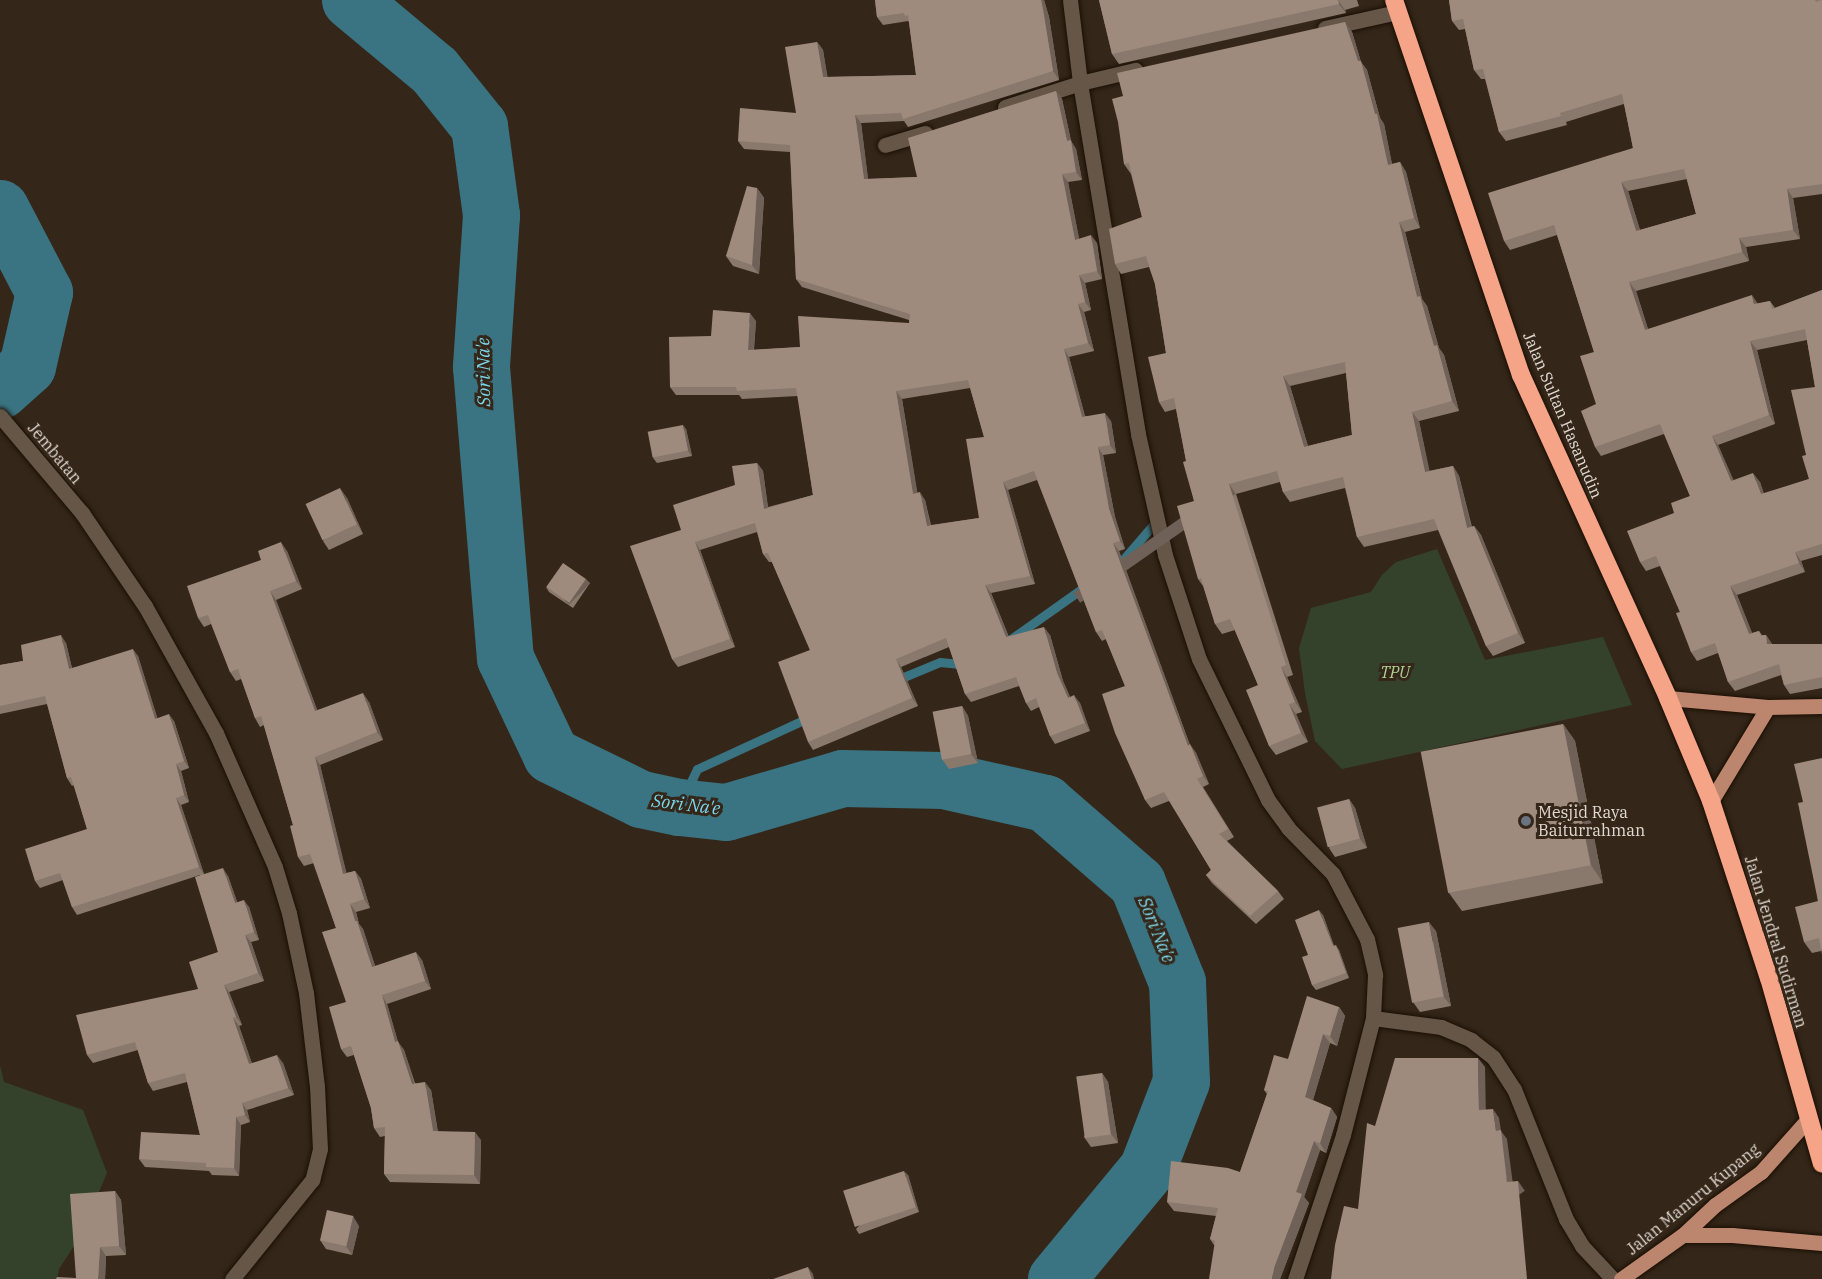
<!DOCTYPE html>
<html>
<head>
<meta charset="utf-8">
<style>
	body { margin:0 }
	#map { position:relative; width:1822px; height:1279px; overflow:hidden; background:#342719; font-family:"IBM Plex Serif",serif }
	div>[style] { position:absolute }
	.green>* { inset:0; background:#35422b }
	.stream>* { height:9px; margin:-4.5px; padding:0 4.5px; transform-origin:4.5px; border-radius:4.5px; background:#3a7381 }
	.river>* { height:57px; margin:-28.5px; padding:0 28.5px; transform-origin:28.5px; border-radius:28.5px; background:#3a7381 }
	.roads { filter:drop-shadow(0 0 2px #1b0f04) drop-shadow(0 0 2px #1b0f04) }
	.minor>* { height:15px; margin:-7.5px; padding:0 7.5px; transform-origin:7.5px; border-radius:7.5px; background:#655647 }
	.major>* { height:15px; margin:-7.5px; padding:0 7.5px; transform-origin:7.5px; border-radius:7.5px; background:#bc856e }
	.highway>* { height:18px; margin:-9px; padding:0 9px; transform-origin:9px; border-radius:9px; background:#f6a488 }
	.wall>* { inset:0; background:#89786c }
	.shaded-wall>* { inset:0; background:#6f6158; transform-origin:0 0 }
	.building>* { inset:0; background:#9f8b7e; transform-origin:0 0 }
	.dots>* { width:16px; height:16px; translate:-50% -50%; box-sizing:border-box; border:3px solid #342719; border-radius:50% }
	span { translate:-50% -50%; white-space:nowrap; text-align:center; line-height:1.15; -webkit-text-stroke:6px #342719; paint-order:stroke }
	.street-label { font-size:16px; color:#e1d8cf }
	.park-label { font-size:16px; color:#b1d495; font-style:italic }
	.poi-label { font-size:16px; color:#e1d8cf }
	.left { translate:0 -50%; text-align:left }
	.water-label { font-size:18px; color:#7bd7ed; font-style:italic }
</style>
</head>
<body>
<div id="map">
	<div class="green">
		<i style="clip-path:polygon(1437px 549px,1485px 660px,1603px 637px,1632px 705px,1342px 769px,1315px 741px,1305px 693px,1299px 648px,1311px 608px,1371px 592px,1382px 575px,1396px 562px)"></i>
		<i style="clip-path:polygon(0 1065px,4px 1082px,83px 1110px,107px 1173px,79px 1238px,59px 1269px,57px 1279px,0 1279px)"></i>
	</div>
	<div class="stream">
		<i style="left:1116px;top:568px;width:65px;rotate:-49.4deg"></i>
		<i style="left:1008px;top:641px;width:100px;rotate:-35.3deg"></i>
		<i style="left:894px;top:681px;width:50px;rotate:-22.4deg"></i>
		<i style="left:940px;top:662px;width:20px;rotate:6deg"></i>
		<i style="left:960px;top:664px;width:7px;rotate:-27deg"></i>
		<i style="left:679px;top:807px;width:42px;rotate:-64.7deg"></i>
		<i style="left:697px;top:769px;width:124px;rotate:-24.7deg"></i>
	</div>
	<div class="river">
		<i style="left:350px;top:0;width:109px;rotate:39.8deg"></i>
		<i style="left:434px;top:70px;width:72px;rotate:51.2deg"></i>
		<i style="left:479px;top:126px;width:90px;rotate:82.3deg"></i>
		<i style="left:491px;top:215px;width:152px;rotate:93.8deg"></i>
		<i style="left:481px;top:367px;width:292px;rotate:85.3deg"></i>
		<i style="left:505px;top:658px;width:107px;rotate:64.6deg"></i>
		<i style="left:551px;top:755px;width:100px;rotate:26.1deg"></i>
		<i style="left:641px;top:799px;width:39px;rotate:12deg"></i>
		<i style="left:679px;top:807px;width:47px;rotate:6.1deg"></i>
		<i style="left:726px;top:812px;width:121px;rotate:-16.3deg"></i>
		<i style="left:842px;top:778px;width:101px;rotate:1.1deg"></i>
		<i style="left:943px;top:780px;width:105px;rotate:12.7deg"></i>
		<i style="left:1045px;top:803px;width:122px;rotate:41deg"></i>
		<i style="left:1137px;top:883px;width:107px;rotate:68deg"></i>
		<i style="left:1177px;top:982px;width:99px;rotate:87.7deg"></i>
		<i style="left:1181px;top:1081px;width:94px;rotate:111.1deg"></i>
		<i style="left:1147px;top:1169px;width:143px;rotate:129.6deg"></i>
		<i style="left:0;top:208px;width:95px;rotate:62.4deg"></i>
		<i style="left:44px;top:292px;width:76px;rotate:102.9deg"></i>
		<i style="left:27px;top:366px;width:36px;rotate:138deg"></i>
	</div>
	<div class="roads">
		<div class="minor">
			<i style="left:1070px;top:0;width:84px;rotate:83.1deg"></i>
			<i style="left:1080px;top:83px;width:356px;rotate:80.6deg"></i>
			<i style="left:1138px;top:434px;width:124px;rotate:77.4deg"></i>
			<i style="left:1165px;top:555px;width:109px;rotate:71.9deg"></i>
			<i style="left:1199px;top:659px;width:157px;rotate:63.9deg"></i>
			<i style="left:1268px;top:800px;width:34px;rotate:54deg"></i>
			<i style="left:1288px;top:828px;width:64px;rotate:45.6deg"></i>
			<i style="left:1333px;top:874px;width:73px;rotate:62.4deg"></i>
			<i style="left:1367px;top:939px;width:37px;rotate:77deg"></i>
			<i style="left:1375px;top:975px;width:43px;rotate:92.7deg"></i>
			<i style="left:1373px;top:1018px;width:121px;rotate:104.4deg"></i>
			<i style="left:1343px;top:1135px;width:152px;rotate:108.4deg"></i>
			<i style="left:1325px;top:28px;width:74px;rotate:-12.5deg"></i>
			<i style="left:1005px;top:107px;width:79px;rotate:-17.7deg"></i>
			<i style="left:1080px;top:83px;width:57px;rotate:-13.3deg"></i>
			<i style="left:885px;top:145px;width:42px;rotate:-16.7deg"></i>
			<i style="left:0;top:416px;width:127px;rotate:49.8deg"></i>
			<i style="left:82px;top:513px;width:112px;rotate:55.9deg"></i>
			<i style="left:145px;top:606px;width:145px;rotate:60.8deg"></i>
			<i style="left:216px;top:733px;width:146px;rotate:66.2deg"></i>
			<i style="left:275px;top:867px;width:48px;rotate:73.1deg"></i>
			<i style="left:289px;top:913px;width:82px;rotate:78deg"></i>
			<i style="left:306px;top:993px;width:94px;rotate:83.3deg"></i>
			<i style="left:317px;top:1086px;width:63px;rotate:87.3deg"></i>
			<i style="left:320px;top:1149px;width:32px;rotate:104deg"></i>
			<i style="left:312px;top:1180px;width:127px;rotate:128.9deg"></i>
			<i style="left:1373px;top:1018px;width:69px;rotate:7.5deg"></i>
			<i style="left:1441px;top:1027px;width:33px;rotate:23deg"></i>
			<i style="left:1471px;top:1040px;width:28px;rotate:38deg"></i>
			<i style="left:1493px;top:1057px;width:38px;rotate:57deg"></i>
			<i style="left:1514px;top:1089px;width:140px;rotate:68.2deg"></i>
			<i style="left:1566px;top:1219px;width:31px;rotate:59deg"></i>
			<i style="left:1582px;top:1246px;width:45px;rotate:46.8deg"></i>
		</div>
		<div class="major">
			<i style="left:1668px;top:698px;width:100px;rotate:5.1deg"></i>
			<i style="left:1768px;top:707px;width:54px;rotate:-1.1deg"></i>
			<i style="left:1711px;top:801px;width:110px;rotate:-58.8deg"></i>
			<i style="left:1683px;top:1235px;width:49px"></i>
			<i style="left:1732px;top:1235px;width:90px;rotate:5.1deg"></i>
			<i style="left:1621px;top:1279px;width:76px;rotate:-35.4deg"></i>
			<i style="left:1683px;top:1235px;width:44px;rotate:-43.2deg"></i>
			<i style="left:1715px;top:1205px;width:57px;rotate:-35.7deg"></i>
			<i style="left:1761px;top:1172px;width:72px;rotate:-48.4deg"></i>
		</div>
		<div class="highway">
			<i style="left:1394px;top:0;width:396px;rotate:71.3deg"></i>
			<i style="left:1521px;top:375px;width:355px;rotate:65.5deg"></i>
			<i style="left:1668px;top:698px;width:112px;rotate:67.3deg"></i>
			<i style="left:1711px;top:801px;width:186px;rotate:71.9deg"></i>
			<i style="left:1769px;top:978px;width:193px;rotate:74.1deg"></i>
		</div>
	</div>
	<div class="wall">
		<i style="clip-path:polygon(evenodd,875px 0,1044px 0,1049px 17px,1059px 80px,908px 127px,904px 121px,861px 123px,868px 179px,917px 177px,1056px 91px,1062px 99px,1071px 141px,1076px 149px,1082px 180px,1068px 182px,1079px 239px,1097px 243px,1102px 279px,1085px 283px,1091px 310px,1084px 312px,1094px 351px,1069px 357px,1085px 416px,1111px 421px,1116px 453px,1103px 455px,1115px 517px,1125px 549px,1119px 551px,1190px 745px,1196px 753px,1209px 784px,1203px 787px,1234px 837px,1227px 841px,1278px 891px,1284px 899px,1256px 924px,1212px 883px,1206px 875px,1211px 870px,1169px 801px,1151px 808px,1145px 800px,1125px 686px,1106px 639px,1102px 641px,1096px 632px,1037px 480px,1008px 490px,1035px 584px,991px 593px,1009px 637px,1050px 635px,1063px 681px,1070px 697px,1080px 703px,1090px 731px,1055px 744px,1050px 736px,1039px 707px,1031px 711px,1026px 703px,1019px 686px,971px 702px,965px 694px,949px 647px,901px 667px,918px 706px,813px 750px,808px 742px,810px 650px,772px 562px,769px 562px,763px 554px,757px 532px,700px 550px,735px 647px,678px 667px,672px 659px,681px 530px,735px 485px,757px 463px,763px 471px,768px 507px,813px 495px,798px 396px,742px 399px,739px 395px,676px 395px,670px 387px,711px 336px,756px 321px,754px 350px,800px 347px,909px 323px,909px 320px,802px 287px,796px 279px,790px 152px,744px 149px,738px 141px,796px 113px,817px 42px,823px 50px,827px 77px,916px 75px,909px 22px,908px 21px,883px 25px,877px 17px,875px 0,970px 388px,984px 437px,979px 518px,931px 525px,925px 500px,917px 493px,902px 399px,970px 388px)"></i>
		<i style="clip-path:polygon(1099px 0,1357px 0,1359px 6px,1345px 10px,1346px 13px,1119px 64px,1112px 54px)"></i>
		<i style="clip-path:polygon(evenodd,1449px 0,1822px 0,1822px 194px,1793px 198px,1800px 239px,1746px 247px,1749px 261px,1636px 291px,1648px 329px,1770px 301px,1775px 308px,1822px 290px,1822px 555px,1801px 561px,1805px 572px,1737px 595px,1752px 633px,1759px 631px,1762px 635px,1766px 635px,1772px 644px,1822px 644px,1822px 688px,1790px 694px,1784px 685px,1781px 675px,1735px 691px,1728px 682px,1718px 653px,1697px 661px,1691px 652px,1680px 612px,1660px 566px,1646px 571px,1640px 562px,1674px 513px,1690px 496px,1664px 434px,1601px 456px,1595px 447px,1596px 404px,1594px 352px,1557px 235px,1510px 250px,1504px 241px,1633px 148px,1624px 104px,1566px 122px,1567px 125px,1506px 141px,1499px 132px,1485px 79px,1481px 79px,1474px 70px,1465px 29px,1459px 30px,1452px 21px,1449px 0,1687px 179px,1696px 214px,1640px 230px,1628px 191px,1687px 179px,1449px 0,1807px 340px,1815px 387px,1806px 455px,1809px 479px,1764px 494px,1760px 482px,1733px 480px,1718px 445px,1775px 424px,1757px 350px,1807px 340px)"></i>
		<i style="clip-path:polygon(evenodd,1345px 22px,1352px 32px,1361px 62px,1367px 70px,1380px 118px,1384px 124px,1392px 164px,1400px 162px,1406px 172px,1420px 228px,1405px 232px,1422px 299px,1427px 306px,1439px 348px,1444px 355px,1459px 411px,1419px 421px,1429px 471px,1453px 466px,1459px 476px,1472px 527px,1474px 526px,1481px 535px,1525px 643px,1493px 656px,1486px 646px,1438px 530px,1364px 547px,1357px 537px,1345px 488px,1290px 502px,1283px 492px,1280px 482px,1236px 494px,1293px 675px,1287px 677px,1302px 712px,1296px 714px,1308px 742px,1276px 755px,1269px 746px,1258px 685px,1235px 630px,1222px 634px,1215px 624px,1203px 586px,1198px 579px,1194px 501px,1176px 409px,1165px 412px,1159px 402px,1166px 353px,1155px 284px,1149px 267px,1121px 274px,1115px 264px,1142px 217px,1131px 174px,1124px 164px,1123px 96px,1345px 22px,1346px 373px,1352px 435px,1308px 446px,1290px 386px,1346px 373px)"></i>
		<i style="clip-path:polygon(757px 188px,764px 198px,759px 274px,733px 266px,726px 256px)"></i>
		<i style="clip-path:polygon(686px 429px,692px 456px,657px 463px,653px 458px)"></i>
		<i style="clip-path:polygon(347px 498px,363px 534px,329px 550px,323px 541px)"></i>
		<i style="clip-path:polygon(287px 551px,302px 589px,276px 600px,317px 710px,369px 702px,383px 740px,320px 765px,346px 873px,355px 871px,361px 879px,370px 908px,356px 912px,359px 924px,363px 929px,375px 966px,422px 960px,431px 989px,387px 1004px,398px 1042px,404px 1050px,415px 1083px,431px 1090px,438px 1132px,481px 1140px,480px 1184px,390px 1182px,384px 1174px,385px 1136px,380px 1137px,374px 1128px,371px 1108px,354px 1055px,347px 1057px,341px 1049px,346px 1002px,336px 928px,314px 863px,304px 866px,298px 857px,293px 825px,264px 725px,260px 727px,255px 718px,241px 679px,236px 681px,230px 672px,211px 624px,204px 627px,198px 618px,261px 560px)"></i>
		<i style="clip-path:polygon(590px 583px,573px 608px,549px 592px,546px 587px)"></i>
		<i style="clip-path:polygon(66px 643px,72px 668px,138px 656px,157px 718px,174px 721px,189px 768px,181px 771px,189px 802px,181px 805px,204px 874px,228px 876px,237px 902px,249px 907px,259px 940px,251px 942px,264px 981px,229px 992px,242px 1025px,239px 1026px,252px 1064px,283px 1063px,294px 1095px,247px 1110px,250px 1122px,241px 1125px,239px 1176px,212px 1175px,209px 1171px,145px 1167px,139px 1159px,200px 1135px,187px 1082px,153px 1091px,148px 1083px,138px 1050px,93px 1063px,87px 1055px,198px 989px,218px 952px,200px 875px,77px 915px,72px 907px,63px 880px,40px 888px,35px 881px,87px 829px,74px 785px,72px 786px,67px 778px,47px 704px,0 714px,0 665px,23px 661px)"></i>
		<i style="clip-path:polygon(962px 706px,968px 716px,978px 763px,949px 769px,942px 759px)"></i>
		<i style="clip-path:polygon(1563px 724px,1575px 741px,1603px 883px,1462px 911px,1449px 893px)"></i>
		<i style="clip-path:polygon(1822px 758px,1821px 951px,1812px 953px,1804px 942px,1818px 901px,1803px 802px)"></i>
		<i style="clip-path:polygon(1349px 799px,1355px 808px,1367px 848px,1335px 857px,1329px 848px)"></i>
		<i style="clip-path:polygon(1323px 915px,1334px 946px,1339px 950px,1349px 978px,1316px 990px,1312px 985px,1308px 955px)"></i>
		<i style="clip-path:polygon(1436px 931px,1451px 1006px,1420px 1012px,1413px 1002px)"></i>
		<i style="clip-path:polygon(1339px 1007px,1345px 1016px,1337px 1046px,1330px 1043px,1313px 1100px,1331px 1108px,1337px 1117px,1326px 1153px,1320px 1150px,1304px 1197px,1309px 1203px,1280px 1279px,1214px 1245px,1210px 1239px,1216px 1216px,1174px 1211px,1167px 1202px,1240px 1172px,1267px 1094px,1264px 1090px,1288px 1059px)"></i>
		<i style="clip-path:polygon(1102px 1073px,1108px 1082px,1118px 1143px,1091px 1147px,1084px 1137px)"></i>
		<i style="clip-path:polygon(908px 1175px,919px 1212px,859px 1234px,856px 1229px)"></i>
		<i style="clip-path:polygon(115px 1191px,121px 1200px,126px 1255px,106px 1256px,105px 1279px,56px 1279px,76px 1278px)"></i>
		<i style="clip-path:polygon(359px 1226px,352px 1255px,326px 1249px,320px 1240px)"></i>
	</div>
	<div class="shaded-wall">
		<i style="clip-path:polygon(1041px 0,1044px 0,1049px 17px,1059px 80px,1053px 71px)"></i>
		<i style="clip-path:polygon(1338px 0,1345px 10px,1346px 13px,1339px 4px)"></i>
		<i style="clip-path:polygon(1345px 22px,1352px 32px,1361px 62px,1367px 70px,1380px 118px,1384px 124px,1394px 175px,1388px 165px,1375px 114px)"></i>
		<i style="clip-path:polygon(817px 42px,823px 50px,829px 85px,823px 77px)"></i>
		<i style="clip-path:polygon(1056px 91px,1062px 99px,1071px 141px,1076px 149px,1082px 180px,1076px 172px,1067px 141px)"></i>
		<i style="clip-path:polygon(855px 115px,861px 123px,869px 187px,864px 179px)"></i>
		<i style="clip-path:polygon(1400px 162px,1406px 172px,1420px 228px,1414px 218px)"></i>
		<i style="clip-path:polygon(1062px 174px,1068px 182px,1081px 248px,1075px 240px)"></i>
		<i style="clip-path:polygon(1621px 182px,1628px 191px,1643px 240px,1636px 231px)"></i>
		<i style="clip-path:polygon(757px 188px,764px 198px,759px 274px,752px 265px)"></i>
		<i style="clip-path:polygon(1787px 189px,1793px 198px,1800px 239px,1793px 230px)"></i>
		<i style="clip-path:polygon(1399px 222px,1405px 232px,1422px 299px,1427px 306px,1439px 348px,1444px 355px,1459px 411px,1452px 401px,1434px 346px,1417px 297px)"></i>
		<i style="clip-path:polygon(1091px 235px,1097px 243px,1102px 279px,1097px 271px)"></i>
		<i style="clip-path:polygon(1739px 238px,1746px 247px,1749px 261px,1742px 252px)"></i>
		<i style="clip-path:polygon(1079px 275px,1085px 283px,1091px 310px,1085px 302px)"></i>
		<i style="clip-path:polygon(1629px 282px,1636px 291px,1651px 339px,1645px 330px)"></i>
		<i style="clip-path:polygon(1752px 295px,1758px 304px,1754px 304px)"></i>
		<i style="clip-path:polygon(1078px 304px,1084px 312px,1094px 351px,1088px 343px)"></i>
		<i style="clip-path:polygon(750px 313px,756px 321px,753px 358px,748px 350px)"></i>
		<i style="clip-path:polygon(1750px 341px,1757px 350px,1775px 424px,1769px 415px)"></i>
		<i style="clip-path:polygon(1064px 349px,1069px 357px,1087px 425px,1082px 417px)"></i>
		<i style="clip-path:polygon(1283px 376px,1290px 386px,1311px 457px,1304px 447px)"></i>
		<i style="clip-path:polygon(896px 391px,902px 399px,919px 502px,913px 494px)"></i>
		<i style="clip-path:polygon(1412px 412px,1419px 421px,1432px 482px,1425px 472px)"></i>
		<i style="clip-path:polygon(1105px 413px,1111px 421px,1116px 453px,1110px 445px)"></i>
		<i style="clip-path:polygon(683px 425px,686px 429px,692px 456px,688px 451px)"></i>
		<i style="clip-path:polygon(1712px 436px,1718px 445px,1738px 490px,1731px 481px)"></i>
		<i style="clip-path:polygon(1098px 447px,1103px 455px,1115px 517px,1125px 549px,1120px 541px,1109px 509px)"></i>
		<i style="clip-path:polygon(757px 463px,763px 471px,769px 517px,764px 509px)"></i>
		<i style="clip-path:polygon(1453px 466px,1459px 476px,1474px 538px,1467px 528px)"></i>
		<i style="clip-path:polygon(1753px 473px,1760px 482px,1767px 504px,1761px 494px)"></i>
		<i style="clip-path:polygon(1003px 482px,1008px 490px,1035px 584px,1030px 576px)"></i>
		<i style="left:1229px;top:484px;width:12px;height:190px;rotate:55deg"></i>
		<i style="clip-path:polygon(340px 488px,347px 498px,363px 534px,357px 524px)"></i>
		<i style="clip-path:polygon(920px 492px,925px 500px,932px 534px,927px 526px)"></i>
		<i style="clip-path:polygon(1474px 526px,1481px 535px,1525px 643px,1518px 633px)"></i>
		<i style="clip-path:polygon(281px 542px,287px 551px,302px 589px,296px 581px)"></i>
		<i style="clip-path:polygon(695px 542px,700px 550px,735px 647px,730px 639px)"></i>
		<i style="clip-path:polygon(1113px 543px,1119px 551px,1193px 754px,1188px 746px)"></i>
		<i style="clip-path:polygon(1795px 552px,1801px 561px,1805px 572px,1799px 563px)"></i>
		<i style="left:586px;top:579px;width:6px;height:30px;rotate:45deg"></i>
		<i style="clip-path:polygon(985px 585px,991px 593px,1012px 645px,1006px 637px)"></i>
		<i style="clip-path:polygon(1730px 586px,1737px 595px,1756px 643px,1749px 634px)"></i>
		<i style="clip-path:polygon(270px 591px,276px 600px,321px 720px,315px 711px)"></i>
		<i style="clip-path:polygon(1044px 627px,1050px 635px,1063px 681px,1074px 706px,1068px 698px,1057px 673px)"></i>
		<i style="clip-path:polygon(61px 635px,66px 643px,74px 677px,69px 669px)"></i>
		<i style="clip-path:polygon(1766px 635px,1772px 644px,1767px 644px)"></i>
		<i style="clip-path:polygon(133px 649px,138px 656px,160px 726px,155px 719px)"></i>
		<i style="clip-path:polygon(896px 659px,901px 667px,918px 706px,912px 698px)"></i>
		<i style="clip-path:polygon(1281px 667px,1287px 677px,1302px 712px,1295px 702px)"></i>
		<i style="clip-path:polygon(363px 693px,369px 702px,383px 740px,377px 732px)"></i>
		<i style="clip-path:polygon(1074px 695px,1080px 703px,1090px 731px,1085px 723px)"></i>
		<i style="clip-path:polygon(1289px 704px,1296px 714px,1308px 742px,1301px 733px)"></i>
		<i style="clip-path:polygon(962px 706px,968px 716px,978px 763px,971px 754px)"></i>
		<i style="clip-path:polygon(169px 714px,174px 721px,189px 768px,184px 761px)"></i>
		<i style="clip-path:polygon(1563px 724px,1575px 741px,1603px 883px,1591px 865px)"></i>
		<i style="clip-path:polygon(1190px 744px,1196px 753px,1209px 784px,1203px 776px)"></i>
		<i style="clip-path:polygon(315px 757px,320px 765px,349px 883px,343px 874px)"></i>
		<i style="clip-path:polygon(176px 764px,181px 771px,189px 802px,184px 795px)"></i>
		<i style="clip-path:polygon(176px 798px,181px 805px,204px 874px,199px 867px)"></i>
		<i style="clip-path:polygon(1349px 799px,1355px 808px,1367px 848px,1360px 839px)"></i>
		<i style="clip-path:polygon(223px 868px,228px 876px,240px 910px,235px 903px)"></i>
		<i style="clip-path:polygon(355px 871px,361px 879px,370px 908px,364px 899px)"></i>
		<i style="clip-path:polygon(244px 900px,249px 907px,259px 940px,254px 932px)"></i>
		<i style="clip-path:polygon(350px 904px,356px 912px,359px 924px,363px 929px,378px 975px,372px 967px,355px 921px)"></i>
		<i style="clip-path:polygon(1319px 910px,1323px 915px,1336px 951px,1333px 946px)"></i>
		<i style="clip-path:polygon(1429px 922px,1436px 931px,1451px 1006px,1444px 997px)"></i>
		<i style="clip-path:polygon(245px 935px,251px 942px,264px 981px,258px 973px)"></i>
		<i style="clip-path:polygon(1336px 945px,1339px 950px,1349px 978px,1346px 973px)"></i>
		<i style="clip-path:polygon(416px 952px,422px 960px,431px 989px,425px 981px)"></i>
		<i style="clip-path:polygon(224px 985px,229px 992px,242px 1025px,236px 1017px)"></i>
		<i style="clip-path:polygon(382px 995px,387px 1004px,398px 1042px,404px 1050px,417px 1092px,412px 1084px,395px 1042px)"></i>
		<i style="clip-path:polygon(1339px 1007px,1345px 1016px,1337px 1046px,1330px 1036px)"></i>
		<i style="clip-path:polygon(233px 1018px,239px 1026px,255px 1072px,249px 1064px)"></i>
		<i style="clip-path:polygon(1323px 1034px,1330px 1043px,1311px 1106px,1305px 1097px)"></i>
		<i style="clip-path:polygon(277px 1055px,283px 1063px,294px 1095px,288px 1088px)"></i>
		<i style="clip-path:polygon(1478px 1058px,1485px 1067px,1486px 1120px,1479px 1110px)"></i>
		<i style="clip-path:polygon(1102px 1073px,1108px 1082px,1118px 1143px,1111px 1134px)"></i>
		<i style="clip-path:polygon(425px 1082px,431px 1090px,439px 1140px,433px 1131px)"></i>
		<i style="clip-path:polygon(242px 1103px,247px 1110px,250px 1122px,245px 1115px)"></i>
		<i style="clip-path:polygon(1331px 1108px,1337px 1117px,1326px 1153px,1320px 1143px)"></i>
		<i style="clip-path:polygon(1493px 1109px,1499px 1118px,1501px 1131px,1507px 1139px,1514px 1192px,1507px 1182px,1496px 1131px)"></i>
		<i style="clip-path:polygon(236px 1117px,241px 1125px,239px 1176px,234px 1168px)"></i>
		<i style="clip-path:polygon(475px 1132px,481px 1140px,480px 1184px,474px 1175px)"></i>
		<i style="clip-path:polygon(1314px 1141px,1320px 1150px,1304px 1197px,1309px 1203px,1280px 1279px,1272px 1279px,1274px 1268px,1296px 1192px)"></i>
		<i style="clip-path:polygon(904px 1171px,908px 1175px,919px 1212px,916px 1207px)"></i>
		<i style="left:1518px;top:1181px;width:12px;height:98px;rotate:55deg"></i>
		<i style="clip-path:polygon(115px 1191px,121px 1200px,126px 1255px,119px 1246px)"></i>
		<i style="clip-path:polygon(353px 1216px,359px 1226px,352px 1255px,346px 1246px)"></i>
		<i style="clip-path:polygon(100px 1247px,106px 1256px,105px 1279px,98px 1279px)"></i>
		<i style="clip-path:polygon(808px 1267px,813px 1274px,814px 1279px,812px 1279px)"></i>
	</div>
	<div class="building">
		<i style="clip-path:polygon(evenodd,875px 0,1041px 0,1043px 9px,1053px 71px,903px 119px,901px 113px,855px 115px,864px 179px,917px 177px,908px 138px,1056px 91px,1067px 141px,1071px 140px,1076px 172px,1062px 174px,1075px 240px,1091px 235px,1097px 271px,1079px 275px,1085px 302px,1078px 304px,1088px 343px,1064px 349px,1082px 417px,1105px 413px,1110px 445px,1098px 447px,1109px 509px,1120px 541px,1113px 543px,1188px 746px,1190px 744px,1203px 776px,1197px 779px,1228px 829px,1219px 834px,1278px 891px,1250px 916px,1206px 875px,1211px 870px,1164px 792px,1145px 800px,1115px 733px,1102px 694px,1125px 686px,1102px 630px,1096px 632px,1034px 471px,1003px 482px,1030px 576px,985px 585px,1006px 637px,1044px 627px,1057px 673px,1068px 698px,1074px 695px,1085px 723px,1050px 736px,1036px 698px,1026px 703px,1016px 677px,965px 694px,946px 638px,896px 659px,912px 698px,808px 742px,778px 662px,810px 650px,768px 553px,763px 554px,755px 523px,695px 542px,730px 639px,672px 659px,630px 546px,681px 530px,673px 505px,735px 485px,732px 466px,757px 463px,764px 509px,813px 495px,796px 388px,737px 391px,736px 387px,670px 387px,669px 337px,711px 336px,713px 310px,750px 313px,748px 350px,800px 347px,798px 316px,909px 323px,910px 314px,796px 279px,790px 145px,738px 141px,740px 108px,796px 113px,785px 47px,817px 42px,823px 77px,916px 75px,908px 15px,905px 16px,904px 13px,877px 17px,875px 0,968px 380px,984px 437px,966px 439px,979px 518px,927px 526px,920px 492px,913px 494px,896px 391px,968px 380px)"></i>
		<i style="clip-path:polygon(1099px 0,1338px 0,1339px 4px,1112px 54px)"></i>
		<i style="clip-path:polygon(evenodd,1449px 0,1815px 0,1816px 2px,1822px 0,1822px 184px,1787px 189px,1793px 230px,1739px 238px,1742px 252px,1629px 282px,1645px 330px,1752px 295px,1754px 304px,1770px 301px,1772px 309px,1822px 290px,1822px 544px,1795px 552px,1799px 563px,1730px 586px,1749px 634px,1759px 631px,1761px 636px,1766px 635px,1767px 644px,1822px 644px,1822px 677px,1784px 685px,1779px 664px,1728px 682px,1715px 643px,1691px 652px,1676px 613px,1680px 612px,1656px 556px,1640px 562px,1627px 531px,1674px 513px,1671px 503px,1690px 496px,1660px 424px,1595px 447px,1581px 411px,1596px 404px,1580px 356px,1594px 352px,1554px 225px,1504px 241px,1488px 193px,1633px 148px,1622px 94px,1560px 113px,1561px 116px,1499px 132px,1483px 69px,1474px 70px,1463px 19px,1452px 21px,1449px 0,1684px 169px,1696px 214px,1636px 231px,1621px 182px,1684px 169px,1449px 0,1805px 329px,1815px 387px,1791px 390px,1806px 455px,1802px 456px,1809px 479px,1761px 494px,1753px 473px,1731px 481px,1712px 436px,1769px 415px,1750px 341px,1805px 329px)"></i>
		<i style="clip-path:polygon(evenodd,1345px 22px,1358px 61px,1361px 61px,1375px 114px,1377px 114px,1388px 165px,1400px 162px,1414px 218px,1399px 222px,1417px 297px,1420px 296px,1434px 346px,1437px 345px,1452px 401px,1412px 412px,1425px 472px,1453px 466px,1467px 528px,1474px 526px,1518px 633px,1486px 646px,1434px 519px,1357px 537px,1343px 477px,1283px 492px,1277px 471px,1229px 484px,1286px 665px,1281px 667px,1295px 702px,1289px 704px,1301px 733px,1269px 746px,1246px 690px,1258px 685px,1230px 619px,1215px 624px,1201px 578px,1198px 579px,1177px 506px,1194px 501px,1183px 462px,1186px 461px,1174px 398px,1159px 402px,1148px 357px,1166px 353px,1155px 284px,1146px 256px,1115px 264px,1109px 229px,1142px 217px,1129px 163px,1124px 164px,1118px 122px,1112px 99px,1123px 96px,1117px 73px,1345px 22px,1345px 362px,1352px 435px,1304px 447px,1283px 376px,1345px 362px)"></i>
		<i style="clip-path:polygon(747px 186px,757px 188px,752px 265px,726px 256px)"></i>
		<i style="left:683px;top:425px;width:26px;height:36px;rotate:79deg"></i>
		<i style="left:340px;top:488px;width:40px;height:38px;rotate:65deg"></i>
		<i style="clip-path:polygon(281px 542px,296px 581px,270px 591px,315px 711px,363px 693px,377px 732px,315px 757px,343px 874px,355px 871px,364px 899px,350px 904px,355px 921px,357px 921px,372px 967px,416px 952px,425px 981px,382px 995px,395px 1042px,398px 1041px,412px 1084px,425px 1082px,433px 1131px,475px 1132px,474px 1175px,384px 1174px,385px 1127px,374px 1128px,371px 1108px,351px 1046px,341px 1049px,329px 1007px,346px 1002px,322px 932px,336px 928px,310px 854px,298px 857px,290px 826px,293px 825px,261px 716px,255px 718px,238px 669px,230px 672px,208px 615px,198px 618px,187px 586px,261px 560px,258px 551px)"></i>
		<i style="left:563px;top:563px;width:28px;height:29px;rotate:35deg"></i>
		<i style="clip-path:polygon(61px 635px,69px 669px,133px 649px,155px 719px,169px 714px,184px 761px,176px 764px,184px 795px,176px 798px,199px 867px,72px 907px,60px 873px,35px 881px,25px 849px,87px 829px,71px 777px,67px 778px,45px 696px,0 706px,0 665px,23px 661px,21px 645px)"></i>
		<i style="left:962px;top:706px;width:49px;height:30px;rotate:79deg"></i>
		<i style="left:1563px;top:724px;width:144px;height:145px;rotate:79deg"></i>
		<i style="clip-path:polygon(1822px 758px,1822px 954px,1819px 938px,1804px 942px,1795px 907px,1818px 901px,1798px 803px,1803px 802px,1794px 764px)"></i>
		<i style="left:1349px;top:799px;width:41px;height:33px;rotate:75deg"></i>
		<i style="clip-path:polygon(223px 868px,235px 903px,244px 900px,254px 932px,245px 935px,258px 973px,224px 985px,236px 1017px,233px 1018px,249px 1064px,277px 1055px,288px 1088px,242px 1103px,245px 1115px,236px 1117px,234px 1168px,206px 1167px,206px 1163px,139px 1159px,141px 1132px,200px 1135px,185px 1073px,148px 1083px,135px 1042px,87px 1055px,76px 1015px,198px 989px,189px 962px,218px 952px,195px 877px)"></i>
		<i style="clip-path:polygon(1319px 910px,1333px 946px,1336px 945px,1346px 973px,1312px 985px,1302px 957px,1308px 955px,1295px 920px)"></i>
		<i style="left:1429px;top:922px;width:76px;height:32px;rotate:79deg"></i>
		<i style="clip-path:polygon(1307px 996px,1339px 1007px,1330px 1036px,1323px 1034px,1305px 1097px,1331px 1108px,1320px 1143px,1314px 1141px,1296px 1192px,1302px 1194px,1274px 1268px,1272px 1279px,1209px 1279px,1215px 1241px,1210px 1239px,1218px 1208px,1167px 1202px,1171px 1161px,1228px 1168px,1240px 1172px,1268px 1091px,1264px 1090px,1274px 1055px,1288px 1059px)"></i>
		<i style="clip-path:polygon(1395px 1058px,1478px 1058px,1479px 1110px,1493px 1109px,1496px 1131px,1501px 1130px,1507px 1182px,1518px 1181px,1527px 1279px,1331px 1279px,1335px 1245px,1344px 1206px,1358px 1209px,1367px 1123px,1375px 1126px)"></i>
		<i style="left:1102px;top:1073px;width:62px;height:26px;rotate:82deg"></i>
		<i style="left:904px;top:1171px;width:38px;height:64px;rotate:72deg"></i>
		<i style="clip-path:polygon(115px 1191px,119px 1246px,100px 1247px,98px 1279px,56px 1279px,57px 1277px,76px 1278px,70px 1194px)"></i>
		<i style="left:327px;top:1210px;width:27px;height:31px;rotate:13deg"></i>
		<i style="clip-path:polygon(808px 1267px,812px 1279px,773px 1279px)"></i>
	</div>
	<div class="dots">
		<i style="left:1526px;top:821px;background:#6b7280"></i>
	</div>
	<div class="street-label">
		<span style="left:1563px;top:415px;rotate:67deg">Jalan Sultan Hasanudin</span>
		<span style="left:55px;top:453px;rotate:50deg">Jembatan</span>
		<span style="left:1776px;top:942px;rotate:73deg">Jalan Jendral Sudirman</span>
		<span style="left:1693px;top:1199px;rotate:-39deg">Jalan Manuru Kupang</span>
	</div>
	<div class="park-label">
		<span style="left:1395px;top:672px">TPU</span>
	</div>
	<div class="poi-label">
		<span class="left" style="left:1538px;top:821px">Mesjid Raya<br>Baiturrahman</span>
	</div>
	<div class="water-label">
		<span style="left:484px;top:372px;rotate:-91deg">Sori Na'e</span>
		<span style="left:686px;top:805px;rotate:7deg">Sori Na'e</span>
		<span style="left:1156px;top:930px;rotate:68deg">Sori Na'e</span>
	</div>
</div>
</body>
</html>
